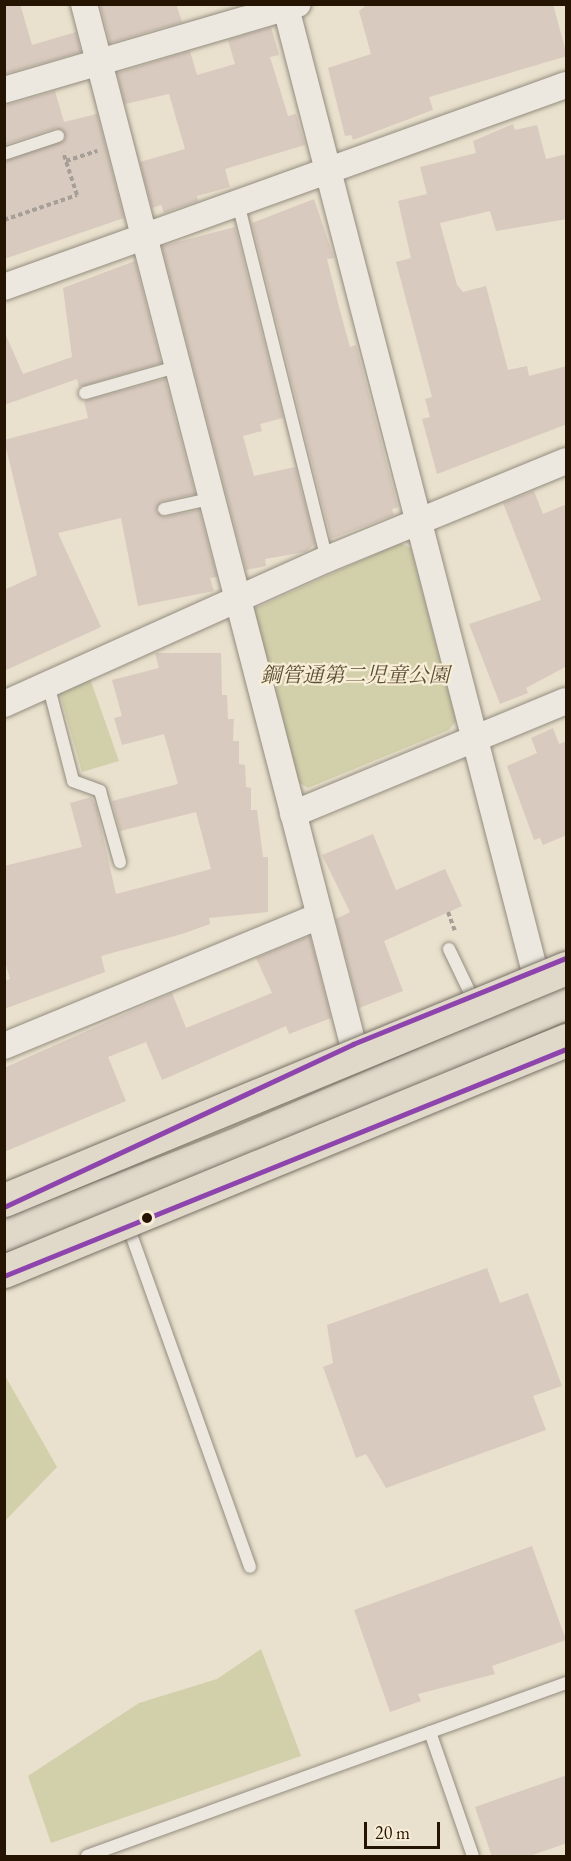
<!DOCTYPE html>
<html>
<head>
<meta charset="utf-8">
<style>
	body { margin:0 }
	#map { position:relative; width:571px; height:1861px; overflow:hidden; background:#e9e0cd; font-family:"EB Garamond","Noto Serif JP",serif }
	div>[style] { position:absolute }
	.green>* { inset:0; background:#d2d0ab }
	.building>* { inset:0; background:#d9cabf }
	.path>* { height:4px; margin-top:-2px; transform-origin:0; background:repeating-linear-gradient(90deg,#a59f97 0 4.5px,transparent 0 7.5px) }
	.roads { filter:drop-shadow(0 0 2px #938c7f) drop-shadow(0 0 2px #938c7f) }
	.service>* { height:12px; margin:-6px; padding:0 6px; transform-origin:6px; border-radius:6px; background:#ece8df }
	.minor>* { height:26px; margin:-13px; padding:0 13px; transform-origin:13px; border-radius:13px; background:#ece8df }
	.motorway>* { height:33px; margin:-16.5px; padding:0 16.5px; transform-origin:16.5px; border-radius:16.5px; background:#e0d8c9 }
	.bridges { filter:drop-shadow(0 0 2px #777064) drop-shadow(0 0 2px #777064) }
	.motorway-bridge>* { height:33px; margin:-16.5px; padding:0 16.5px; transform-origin:16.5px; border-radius:16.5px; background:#e0d8c9 }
	.bus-1>* { height:4.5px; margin:-2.25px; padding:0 2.25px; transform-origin:2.25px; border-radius:2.25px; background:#8e44ad }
	.dots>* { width:16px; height:16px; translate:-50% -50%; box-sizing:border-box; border:3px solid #f8edd7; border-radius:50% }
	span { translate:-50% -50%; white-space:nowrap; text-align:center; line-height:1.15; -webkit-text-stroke:4.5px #f8edd7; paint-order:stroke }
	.park-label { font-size:21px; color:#5c5134; font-style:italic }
	.frame { position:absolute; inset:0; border:6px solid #261402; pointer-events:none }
	.scale { position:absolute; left:364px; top:1822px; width:76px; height:27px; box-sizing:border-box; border:3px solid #261402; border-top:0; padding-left:8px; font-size:18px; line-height:21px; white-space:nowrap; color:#261402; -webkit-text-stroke:4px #f8edd7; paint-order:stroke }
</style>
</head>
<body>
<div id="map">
	<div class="green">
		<i style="clip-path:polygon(400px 543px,411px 548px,456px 721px,449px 730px,308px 788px,293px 779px,251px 610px)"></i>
		<i style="clip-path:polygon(88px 673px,119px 761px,82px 772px,58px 687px)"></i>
		<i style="clip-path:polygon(4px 1374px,57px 1467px,5px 1521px,4px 1521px)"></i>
		<i style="clip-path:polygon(261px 1649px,301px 1756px,51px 1843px,28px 1776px,139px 1703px,217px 1679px)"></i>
	</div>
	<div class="building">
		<i style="clip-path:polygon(4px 4px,20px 4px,32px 45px,76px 32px,81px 52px,4px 74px)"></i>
		<i style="clip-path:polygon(100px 4px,176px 4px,182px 22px,110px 43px)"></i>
		<i style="clip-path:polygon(368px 4px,553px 4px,567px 56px,429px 97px,433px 110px,353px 140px,351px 135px,345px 136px,328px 68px,371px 54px,359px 11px)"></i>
		<i style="clip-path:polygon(271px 27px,279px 55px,270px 57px,288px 116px,296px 114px,305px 145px,225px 169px,230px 187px,197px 196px,198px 201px,164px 213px,161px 205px,152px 208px,140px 162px,185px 149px,169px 94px,125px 104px,117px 73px,190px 51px,197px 75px,235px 64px,228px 40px)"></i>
		<i style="clip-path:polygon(55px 91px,64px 122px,97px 114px,124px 218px,4px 259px,4px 162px,66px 137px,56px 128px,4px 145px,4px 106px)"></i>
		<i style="clip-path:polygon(513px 124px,515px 130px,537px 125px,546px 159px,567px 154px,567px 219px,496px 231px,490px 211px,440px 223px,457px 285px,463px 292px,486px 286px,508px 370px,527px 366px,529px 376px,567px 366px,567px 424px,437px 474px,422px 419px,430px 417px,425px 399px,432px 397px,396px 262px,411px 258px,398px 201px,427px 194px,420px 167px,476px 153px,473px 141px)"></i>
		<i style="clip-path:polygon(314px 199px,334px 258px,327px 259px,339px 307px,350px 347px,356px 345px,398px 507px,392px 509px,394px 515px,331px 539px,252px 223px)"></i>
		<i style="clip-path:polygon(235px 227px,283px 418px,260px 424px,262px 431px,243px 436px,254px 476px,295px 467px,315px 544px,305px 552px,265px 559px,266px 566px,246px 570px,162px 246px)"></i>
		<i style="clip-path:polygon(135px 261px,161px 363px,79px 387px,77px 379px,4px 405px,4px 331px,23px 374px,72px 357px,63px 288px)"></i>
		<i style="clip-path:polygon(165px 379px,195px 494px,162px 501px,156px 511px,165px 517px,199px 510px,217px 577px,210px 578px,214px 591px,138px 606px,121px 518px,58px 533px,101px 627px,4px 671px,4px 590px,37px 575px,4px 440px,88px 418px,84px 401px)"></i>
		<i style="clip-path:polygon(534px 491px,543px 514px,567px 504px,567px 666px,526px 688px,528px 693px,500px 704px,469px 624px,541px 600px,503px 503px)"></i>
		<i style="clip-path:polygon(155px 653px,221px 653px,222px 695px,227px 695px,228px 719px,234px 719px,233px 741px,239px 741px,239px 764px,245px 765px,246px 787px,251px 788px,251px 810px,257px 810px,263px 857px,268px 857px,268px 912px,209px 918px,210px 924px,182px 934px,101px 956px,105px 972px,4px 1009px,4px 981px,10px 979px,4px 958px,4px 866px,82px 847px,70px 803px,91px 797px,96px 806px,116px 894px,211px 869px,196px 812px,120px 831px,112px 801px,178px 784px,164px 734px,122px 745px,114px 718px,122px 716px,112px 680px,159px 668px)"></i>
		<i style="clip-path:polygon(553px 728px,559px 744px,567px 741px,567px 835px,543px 845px,540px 838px,534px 840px,507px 766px,537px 753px,531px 738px)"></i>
		<i style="clip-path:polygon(373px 834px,396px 890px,445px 869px,462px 906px,384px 941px,403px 991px,359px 1008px,336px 919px,350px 912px,322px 855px)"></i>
		<i style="clip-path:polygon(310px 936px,331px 1018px,289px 1034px,286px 1026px,162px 1080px,146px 1042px,108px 1057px,126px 1101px,4px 1152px,4px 1068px,172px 993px,186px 1028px,272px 993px,256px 958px)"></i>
		<i style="clip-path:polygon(487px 1268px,500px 1303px,528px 1293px,562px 1386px,533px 1396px,546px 1430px,386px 1488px,366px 1454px,356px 1458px,323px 1367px,333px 1363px,327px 1325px)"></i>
		<i style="clip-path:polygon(532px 1546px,566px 1640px,492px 1666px,495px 1674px,418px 1694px,421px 1701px,390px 1712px,354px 1610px)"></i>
		<i style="clip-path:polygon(567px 1775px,567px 1843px,527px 1857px,492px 1857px,475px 1807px)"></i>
	</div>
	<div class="path">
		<i style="left:66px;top:161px;width:33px;rotate:-18deg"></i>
		<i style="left:4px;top:220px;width:77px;rotate:-18.9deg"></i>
		<i style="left:77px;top:195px;width:45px;rotate:-108deg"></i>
		<i style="left:448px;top:912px;width:20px;rotate:70deg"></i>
	</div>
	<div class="roads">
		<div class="service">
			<i style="left:4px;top:154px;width:57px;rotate:-18.4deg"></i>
			<i style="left:238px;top:203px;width:367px;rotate:76deg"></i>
			<i style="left:85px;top:393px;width:95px;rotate:-15.9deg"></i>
			<i style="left:164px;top:509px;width:47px;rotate:-12.3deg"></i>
			<i style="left:48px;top:684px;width:100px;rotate:75.5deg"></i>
			<i style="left:73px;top:781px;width:29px;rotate:20deg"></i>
			<i style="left:100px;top:791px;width:74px;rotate:74.3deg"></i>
			<i style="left:449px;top:949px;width:53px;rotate:64.4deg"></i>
			<i style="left:128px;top:1226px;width:362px;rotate:70.3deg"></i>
			<i style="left:430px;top:1732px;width:131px;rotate:70.9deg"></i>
			<i style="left:87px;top:1856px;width:509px;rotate:-19.86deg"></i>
		</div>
		<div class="minor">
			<i style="left:84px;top:4px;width:1074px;rotate:75.5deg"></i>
			<i style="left:285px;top:4px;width:1000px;rotate:75.52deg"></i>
			<i style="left:4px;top:90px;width:306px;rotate:-16.3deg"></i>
			<i style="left:4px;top:287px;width:597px;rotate:-19.77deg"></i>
			<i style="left:4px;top:704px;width:354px;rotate:-24.2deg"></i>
			<i style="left:327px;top:559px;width:258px;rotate:-22.3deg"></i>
			<i style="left:293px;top:814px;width:295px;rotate:-22.5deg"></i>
			<i style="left:4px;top:1046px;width:341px;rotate:-22.4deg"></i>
		</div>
		<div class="motorway">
			<i style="left:4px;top:1235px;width:243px;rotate:-21.3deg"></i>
			<i style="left:230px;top:1147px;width:366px;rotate:-23.3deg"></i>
		</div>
	</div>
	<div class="bridges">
		<div class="motorway-bridge">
			<i style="left:4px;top:1200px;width:608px;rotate:-22.43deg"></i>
			<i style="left:4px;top:1271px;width:608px;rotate:-22.34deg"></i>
		</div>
	</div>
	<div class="bus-1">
		<i style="left:4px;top:1207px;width:385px;rotate:-25deg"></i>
		<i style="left:353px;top:1044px;width:230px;rotate:-22deg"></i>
		<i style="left:4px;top:1276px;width:606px;rotate:-21.99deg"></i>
	</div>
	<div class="dots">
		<i style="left:147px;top:1218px;background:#261402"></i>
	</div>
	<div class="park-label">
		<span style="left:355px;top:675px">鋼管通第二児童公園</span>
	</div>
	<div class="frame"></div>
	<div class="scale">20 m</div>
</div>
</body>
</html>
